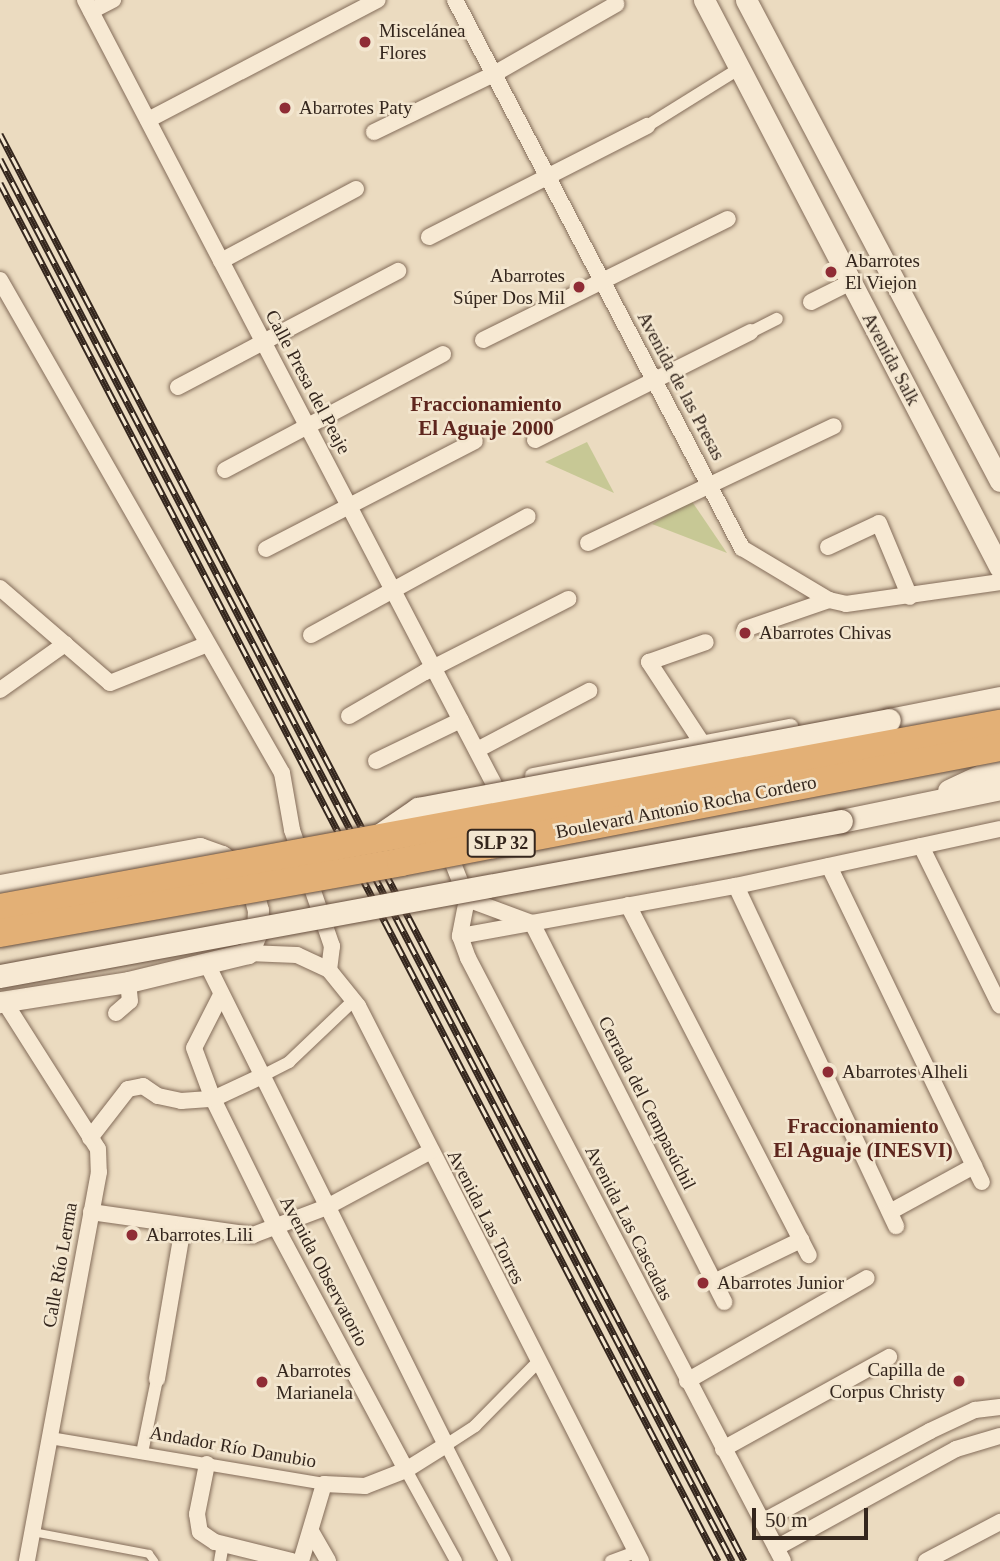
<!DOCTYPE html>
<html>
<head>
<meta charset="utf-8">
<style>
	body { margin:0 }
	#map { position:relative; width:1000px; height:1561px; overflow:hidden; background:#ebdbc0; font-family:"Times New Roman",serif }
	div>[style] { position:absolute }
	.green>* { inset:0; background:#c7c895 }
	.roads { filter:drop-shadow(0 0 2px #836c59) drop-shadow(0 0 2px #836c59) }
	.service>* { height:8px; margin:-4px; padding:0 4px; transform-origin:4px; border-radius:4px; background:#f7e9d3 }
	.pedestrian>* { height:12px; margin:-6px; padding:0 6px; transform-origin:6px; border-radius:6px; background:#f7e9d3 }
	.minor>* { height:16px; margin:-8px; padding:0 8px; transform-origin:8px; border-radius:8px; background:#f7e9d3 }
	.tertiary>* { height:21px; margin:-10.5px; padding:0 10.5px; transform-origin:10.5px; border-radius:10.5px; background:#f7e9d3 }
	.secondary>* { height:23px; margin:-11.5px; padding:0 11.5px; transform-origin:11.5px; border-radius:11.5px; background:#f7e9d3 }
	.rail>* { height:7px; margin-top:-3.5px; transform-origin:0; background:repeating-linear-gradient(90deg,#f3e6cf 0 13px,#34261d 0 26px); box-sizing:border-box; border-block:2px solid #34261d }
	.bridges { filter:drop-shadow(0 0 2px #654d3c) drop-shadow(0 0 2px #654d3c) }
	.secondary-bridge>* { height:23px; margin:-11.5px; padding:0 11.5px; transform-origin:11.5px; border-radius:11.5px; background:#f7e9d3 }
	.trunk-bridge>* { height:28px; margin:-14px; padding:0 14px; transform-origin:14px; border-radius:14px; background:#e3b076 }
	.dots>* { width:19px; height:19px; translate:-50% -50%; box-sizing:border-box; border:4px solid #f3e6cf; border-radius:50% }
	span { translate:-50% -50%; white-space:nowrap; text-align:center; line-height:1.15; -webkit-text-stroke:5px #f3e6cf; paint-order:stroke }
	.shield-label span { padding:2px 5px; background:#f3e6cf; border:2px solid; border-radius:5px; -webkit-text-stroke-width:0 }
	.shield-label { font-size:18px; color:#34261d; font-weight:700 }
	.poi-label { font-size:19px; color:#34261d }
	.left { translate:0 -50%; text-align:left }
	.right { translate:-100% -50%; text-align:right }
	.street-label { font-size:19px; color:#34261d }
	.neighbourhood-label { font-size:21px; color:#5e261e; font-weight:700 }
	.scale { position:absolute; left:752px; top:1508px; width:116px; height:32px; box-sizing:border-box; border:4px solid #34261d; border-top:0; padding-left:9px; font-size:21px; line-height:24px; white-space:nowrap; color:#34261d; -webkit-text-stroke:5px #f3e6cf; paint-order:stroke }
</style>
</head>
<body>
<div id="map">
	<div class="green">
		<i style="clip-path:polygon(587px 442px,614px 493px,545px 462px)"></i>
		<i style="clip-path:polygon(691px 500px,727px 553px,652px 524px)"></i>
	</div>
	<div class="roads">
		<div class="service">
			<i style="left:33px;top:1532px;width:118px;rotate:10.7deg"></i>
			<i style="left:149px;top:1554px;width:9px;rotate:54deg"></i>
		</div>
		<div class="pedestrian">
			<i style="left:647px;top:126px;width:110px;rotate:-31.9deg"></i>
			<i style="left:751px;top:332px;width:29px;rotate:-27deg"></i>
			<i style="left:260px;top:1077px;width:33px;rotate:-27deg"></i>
			<i style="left:289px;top:1062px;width:88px;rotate:-43.6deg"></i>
			<i style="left:50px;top:1438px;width:278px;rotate:9.5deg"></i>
			<i style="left:142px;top:1453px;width:76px;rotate:-78.5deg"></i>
			<i style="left:406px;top:1470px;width:104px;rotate:61.2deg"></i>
			<i style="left:220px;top:1561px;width:17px;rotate:-80deg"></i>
			<i style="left:505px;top:1561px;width:130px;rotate:-117deg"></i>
			<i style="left:446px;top:1445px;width:35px;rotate:-33deg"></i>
			<i style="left:475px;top:1426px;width:88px;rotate:-45.5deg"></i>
			<i style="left:611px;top:1561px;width:27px;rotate:-20deg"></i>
		</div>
		<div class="minor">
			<i style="left:85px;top:0;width:884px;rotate:62.45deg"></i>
			<i style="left:455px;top:0;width:619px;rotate:62.36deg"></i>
			<i style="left:742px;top:548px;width:101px;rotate:30.9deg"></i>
			<i style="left:829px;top:600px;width:17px;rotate:13deg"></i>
			<i style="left:846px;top:604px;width:156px;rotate:-8.1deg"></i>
			<i style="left:91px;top:11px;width:25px;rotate:-27deg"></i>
			<i style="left:148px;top:120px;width:259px;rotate:-27.6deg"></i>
			<i style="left:374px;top:132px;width:133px;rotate:-25.8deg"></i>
			<i style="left:494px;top:74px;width:141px;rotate:-29.8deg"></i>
			<i style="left:429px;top:237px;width:245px;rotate:-27deg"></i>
			<i style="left:221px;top:261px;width:153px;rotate:-28.1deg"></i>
			<i style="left:0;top:280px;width:568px;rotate:60.23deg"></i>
			<i style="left:282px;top:773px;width:58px;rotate:80deg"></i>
			<i style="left:292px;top:830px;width:123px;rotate:71deg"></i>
			<i style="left:332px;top:946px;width:24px;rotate:97deg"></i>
			<i style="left:811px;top:302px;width:45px;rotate:-26.6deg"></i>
			<i style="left:483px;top:340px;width:273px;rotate:-26.3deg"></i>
			<i style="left:178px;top:387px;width:249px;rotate:-27.8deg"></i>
			<i style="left:535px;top:440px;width:241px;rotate:-26.6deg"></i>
			<i style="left:225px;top:470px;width:247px;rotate:-28deg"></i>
			<i style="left:588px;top:543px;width:272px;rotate:-25.4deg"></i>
			<i style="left:828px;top:547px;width:56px;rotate:-25.2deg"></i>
			<i style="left:879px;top:523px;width:80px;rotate:67.3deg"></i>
			<i style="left:266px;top:549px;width:235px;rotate:-27.3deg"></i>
			<i style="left:0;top:588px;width:145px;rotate:40.8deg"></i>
			<i style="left:110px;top:683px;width:105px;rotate:-21.7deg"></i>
			<i style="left:745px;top:629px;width:89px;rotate:-19deg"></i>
			<i style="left:311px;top:635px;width:247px;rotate:-28.7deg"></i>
			<i style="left:0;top:690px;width:80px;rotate:-35.3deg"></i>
			<i style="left:349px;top:716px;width:88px;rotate:-30.1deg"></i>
			<i style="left:425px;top:672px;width:161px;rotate:-27deg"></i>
			<i style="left:702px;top:743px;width:97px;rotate:-123.2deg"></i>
			<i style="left:649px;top:662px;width:60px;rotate:-19.3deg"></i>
			<i style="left:477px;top:750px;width:127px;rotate:-27.8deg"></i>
			<i style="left:376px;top:761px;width:94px;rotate:-25.8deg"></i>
			<i style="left:533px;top:776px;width:262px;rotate:-10.8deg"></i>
			<i style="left:921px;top:846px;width:178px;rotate:63.7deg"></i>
			<i style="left:447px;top:848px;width:55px;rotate:68.6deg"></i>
			<i style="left:467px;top:899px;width:69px;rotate:20.3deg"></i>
			<i style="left:532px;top:923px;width:425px;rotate:63.1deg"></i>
			<i style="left:829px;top:866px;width:351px;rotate:64.2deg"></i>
			<i style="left:736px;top:886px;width:376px;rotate:64.8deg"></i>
			<i style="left:467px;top:899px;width:38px;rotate:101deg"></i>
			<i style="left:460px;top:936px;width:23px;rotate:70deg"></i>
			<i style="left:468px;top:958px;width:680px;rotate:62.42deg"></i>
			<i style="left:628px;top:905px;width:394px;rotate:62.7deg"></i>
			<i style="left:460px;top:936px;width:280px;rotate:-10.3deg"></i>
			<i style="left:736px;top:886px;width:270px;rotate:-12.2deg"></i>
			<i style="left:248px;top:953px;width:49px;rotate:2.3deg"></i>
			<i style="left:297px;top:955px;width:35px;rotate:25deg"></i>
			<i style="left:329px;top:970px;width:46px;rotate:51.1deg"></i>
			<i style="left:358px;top:1006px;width:623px;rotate:62.98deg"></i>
			<i style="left:207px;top:964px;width:537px;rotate:63.58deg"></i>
			<i style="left:446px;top:1445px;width:47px;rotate:148deg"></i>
			<i style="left:406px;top:1470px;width:44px;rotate:158.7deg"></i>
			<i style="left:365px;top:1486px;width:41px;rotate:-177.2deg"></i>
			<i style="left:324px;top:1484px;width:80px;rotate:106.6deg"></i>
			<i style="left:221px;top:995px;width:59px;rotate:117deg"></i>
			<i style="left:194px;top:1048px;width:54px;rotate:69.6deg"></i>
			<i style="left:213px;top:1099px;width:145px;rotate:63.8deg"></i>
			<i style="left:277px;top:1229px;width:273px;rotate:61.8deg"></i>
			<i style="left:4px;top:1001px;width:175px;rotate:57.6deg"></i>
			<i style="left:98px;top:1149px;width:23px;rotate:88deg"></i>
			<i style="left:99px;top:1172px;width:396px;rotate:100.5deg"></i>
			<i style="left:116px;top:1013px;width:18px;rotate:-41deg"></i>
			<i style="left:130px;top:1001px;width:19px;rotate:-96deg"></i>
			<i style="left:90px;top:1138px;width:62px;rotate:-52.2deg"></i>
			<i style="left:128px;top:1089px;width:15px;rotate:-11deg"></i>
			<i style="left:143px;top:1086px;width:18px;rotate:34deg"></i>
			<i style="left:158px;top:1096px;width:24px;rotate:12deg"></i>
			<i style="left:181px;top:1101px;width:32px;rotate:-4deg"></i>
			<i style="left:213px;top:1099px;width:52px;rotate:-25.1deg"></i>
			<i style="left:91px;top:1212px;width:164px;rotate:8.1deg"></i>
			<i style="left:253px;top:1235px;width:79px;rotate:-20.7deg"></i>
			<i style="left:327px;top:1207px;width:116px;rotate:-28.3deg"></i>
			<i style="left:890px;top:1212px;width:96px;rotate:-28.7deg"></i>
			<i style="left:714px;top:1282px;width:97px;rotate:-25.8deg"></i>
			<i style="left:157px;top:1379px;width:154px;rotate:-80.3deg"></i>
			<i style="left:687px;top:1381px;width:207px;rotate:-29.8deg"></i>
			<i style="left:723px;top:1449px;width:190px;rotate:-29deg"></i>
			<i style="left:207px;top:1464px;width:51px;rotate:101.3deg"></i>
			<i style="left:197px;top:1514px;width:18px;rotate:81deg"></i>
			<i style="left:200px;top:1532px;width:18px;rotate:34deg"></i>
			<i style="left:215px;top:1542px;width:79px;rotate:13.9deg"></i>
			<i style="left:762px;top:1522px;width:191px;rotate:-28.4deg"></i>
			<i style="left:930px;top:1431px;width:50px;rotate:-25deg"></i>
			<i style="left:975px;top:1410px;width:25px;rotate:-7deg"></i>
			<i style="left:312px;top:1533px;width:32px;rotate:60deg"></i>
			<i style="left:776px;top:1548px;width:205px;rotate:-28.8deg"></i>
			<i style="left:956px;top:1449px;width:46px;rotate:-16.5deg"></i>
			<i style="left:926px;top:1561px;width:84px;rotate:-27.8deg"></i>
		</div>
		<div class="tertiary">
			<i style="left:704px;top:0;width:640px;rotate:62.47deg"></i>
			<i style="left:746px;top:0;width:544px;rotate:62.16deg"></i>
			<i style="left:0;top:885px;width:203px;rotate:-10.5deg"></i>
			<i style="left:200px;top:848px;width:23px;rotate:20deg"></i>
			<i style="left:222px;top:856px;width:23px;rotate:38deg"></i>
			<i style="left:240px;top:870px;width:22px;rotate:56deg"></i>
			<i style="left:252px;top:888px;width:23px;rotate:75deg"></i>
			<i style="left:258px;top:910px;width:22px;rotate:93deg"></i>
			<i style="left:257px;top:932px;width:23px;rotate:113deg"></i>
			<i style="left:248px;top:953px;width:123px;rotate:166.4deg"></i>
			<i style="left:128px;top:982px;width:130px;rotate:171.1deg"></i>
		</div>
		<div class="secondary">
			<i style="left:889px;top:720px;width:113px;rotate:-11.2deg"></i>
			<i style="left:949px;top:791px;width:56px;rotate:-25.2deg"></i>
			<i style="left:841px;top:821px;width:162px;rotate:-11.7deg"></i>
		</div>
	</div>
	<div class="rail">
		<i style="left:0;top:134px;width:1609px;rotate:62.46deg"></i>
		<i style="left:0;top:159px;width:1582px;rotate:62.43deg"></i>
		<i style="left:0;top:183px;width:1554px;rotate:62.48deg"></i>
	</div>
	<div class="bridges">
		<div class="secondary-bridge">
			<i style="left:377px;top:837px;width:50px;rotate:-34.3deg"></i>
			<i style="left:418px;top:809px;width:479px;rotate:-10.7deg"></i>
			<i style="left:0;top:976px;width:855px;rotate:-10.44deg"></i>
		</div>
		<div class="trunk-bridge">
			<i style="left:0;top:908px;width:1017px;rotate:-10.43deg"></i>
			<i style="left:0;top:933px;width:407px;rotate:-10deg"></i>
			<i style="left:401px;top:862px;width:610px;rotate:-10.87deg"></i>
		</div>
	</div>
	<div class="dots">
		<i style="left:365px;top:42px;background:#8f2c35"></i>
		<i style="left:285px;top:108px;background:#8f2c35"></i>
		<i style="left:831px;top:272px;background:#8f2c35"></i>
		<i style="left:579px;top:287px;background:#8f2c35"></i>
		<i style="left:745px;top:633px;background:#8f2c35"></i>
		<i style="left:828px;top:1072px;background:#8f2c35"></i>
		<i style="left:132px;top:1235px;background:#8f2c35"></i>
		<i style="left:703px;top:1283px;background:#8f2c35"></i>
		<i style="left:959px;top:1381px;background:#8f2c35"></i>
		<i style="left:262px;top:1382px;background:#8f2c35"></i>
	</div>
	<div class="shield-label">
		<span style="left:501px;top:843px">SLP 32</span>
	</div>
	<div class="poi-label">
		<span class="left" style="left:379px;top:42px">Miscelánea<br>Flores</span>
		<span class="left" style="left:299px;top:108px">Abarrotes Paty</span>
		<span class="left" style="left:845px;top:272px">Abarrotes<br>El Viejon</span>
		<span class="right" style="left:565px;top:287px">Abarrotes<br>Súper Dos Mil</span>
		<span class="left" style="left:759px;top:633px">Abarrotes Chivas</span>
		<span class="left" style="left:842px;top:1072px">Abarrotes Alheli</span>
		<span class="left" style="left:146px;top:1235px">Abarrotes Lili</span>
		<span class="left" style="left:717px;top:1283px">Abarrotes Junior</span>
		<span class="right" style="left:945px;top:1381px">Capilla de<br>Corpus Christy</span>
		<span class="left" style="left:276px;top:1382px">Abarrotes<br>Marianela</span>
	</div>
	<div class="street-label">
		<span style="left:891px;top:359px;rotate:62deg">Avenida Salk</span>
		<span style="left:308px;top:382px;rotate:62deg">Calle Presa del Peaje</span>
		<span style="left:681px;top:386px;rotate:62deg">Avenida de las Presas</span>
		<span style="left:686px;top:807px;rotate:-11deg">Boulevard Antonio Rocha Cordero</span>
		<span style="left:647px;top:1103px;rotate:63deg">Cerrada del Cempasúchil</span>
		<span style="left:486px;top:1217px;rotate:63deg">Avenida Las Torres</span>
		<span style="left:629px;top:1223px;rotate:63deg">Avenida Las Cascadas</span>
		<span style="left:60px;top:1265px;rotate:-80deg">Calle Río Lerma</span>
		<span style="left:324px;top:1271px;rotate:62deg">Avenida Observatorio</span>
		<span style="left:233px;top:1447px;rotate:10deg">Andador Río Danubio</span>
	</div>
	<div class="neighbourhood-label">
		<span style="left:486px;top:416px">Fraccionamiento<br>El Aguaje 2000</span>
		<span style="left:863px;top:1138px">Fraccionamiento<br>El Aguaje (INESVI)</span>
	</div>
	<div class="scale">50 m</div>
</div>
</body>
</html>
